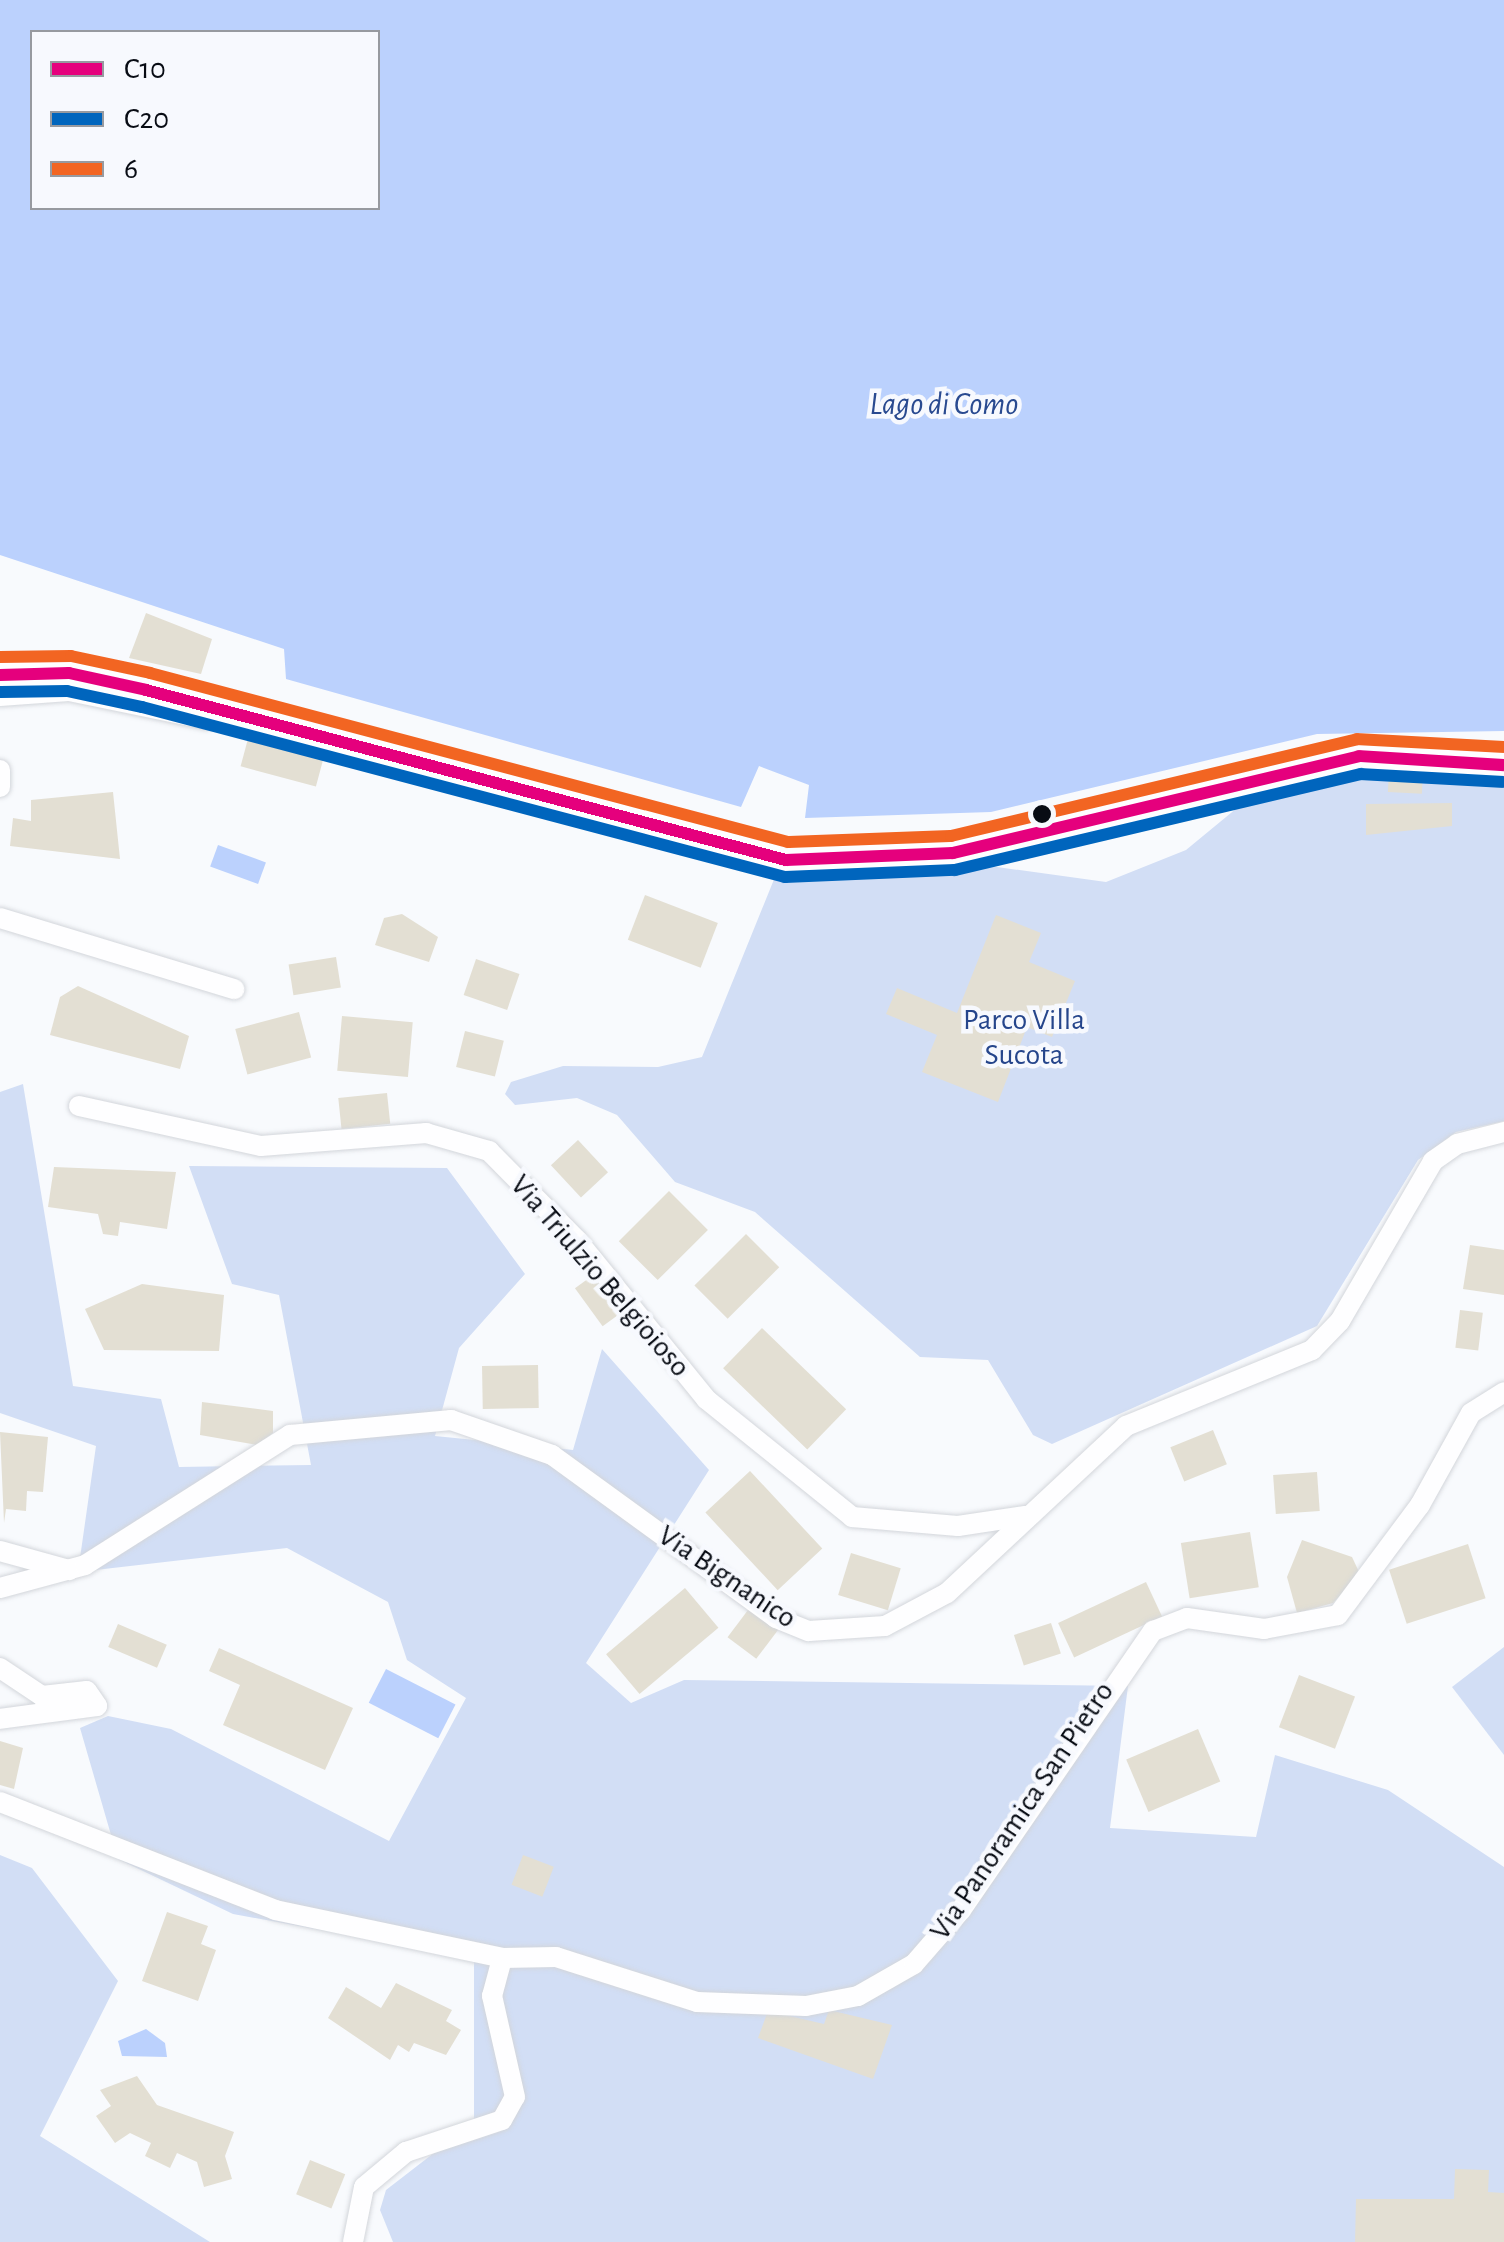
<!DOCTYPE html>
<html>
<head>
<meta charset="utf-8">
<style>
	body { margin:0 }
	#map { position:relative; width:1504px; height:2242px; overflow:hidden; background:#f8fafd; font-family:"Alegreya Sans",sans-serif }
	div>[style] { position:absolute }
	.green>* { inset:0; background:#d2def5 }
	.water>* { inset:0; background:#bbd1fd; transform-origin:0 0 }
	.building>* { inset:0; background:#e3dfd3; transform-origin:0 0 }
	.roads { filter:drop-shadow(0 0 2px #d3d6db) drop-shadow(0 0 2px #d3d6db) }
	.street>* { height:20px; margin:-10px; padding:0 10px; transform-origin:10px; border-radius:10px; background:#fefeff }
	.secondary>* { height:28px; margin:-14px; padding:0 14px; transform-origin:14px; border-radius:14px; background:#fefeff }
	.bus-1>* { height:12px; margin:-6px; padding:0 6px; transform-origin:6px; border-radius:6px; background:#e5007d }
	.bus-2>* { height:12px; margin:-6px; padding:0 6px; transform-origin:6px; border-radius:6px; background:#0065bd }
	.bus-3>* { height:12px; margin:-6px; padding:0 6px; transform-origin:6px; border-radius:6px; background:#f26522 }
	.dots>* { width:28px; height:28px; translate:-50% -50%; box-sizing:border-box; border:5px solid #f7f9fe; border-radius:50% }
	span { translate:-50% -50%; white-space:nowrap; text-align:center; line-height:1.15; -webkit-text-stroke:9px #f7f9fe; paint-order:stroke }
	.park-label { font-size:30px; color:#25458b }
	.street-label { font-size:30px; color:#080c14 }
	.water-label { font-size:32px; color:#294a90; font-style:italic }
	.legend { position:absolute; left:30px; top:30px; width:350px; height:180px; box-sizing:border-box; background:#f7f9fe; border:2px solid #979aa0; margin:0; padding:12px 18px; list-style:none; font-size:30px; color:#080c14 }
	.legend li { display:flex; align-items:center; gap:20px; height:50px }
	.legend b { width:50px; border:2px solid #979aa0 }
</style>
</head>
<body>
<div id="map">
	<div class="green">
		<i style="clip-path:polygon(1356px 769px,1504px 779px,1504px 1121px,1456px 1132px,1418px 1160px,1317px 1326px,1052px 1444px,1033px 1435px,988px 1360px,920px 1357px,755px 1212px,675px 1182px,617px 1115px,577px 1098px,515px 1105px,505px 1094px,511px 1082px,563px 1066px,658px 1067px,702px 1057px,777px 872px,997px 867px,1106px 882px,1186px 850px,1243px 803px,1297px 780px)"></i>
		<i style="clip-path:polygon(23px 1084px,73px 1386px,161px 1399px,179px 1467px,311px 1465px,279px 1295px,232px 1284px,189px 1166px,447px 1168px,525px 1274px,459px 1348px,435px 1436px,573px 1450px,602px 1349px,709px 1470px,586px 1663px,631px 1703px,684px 1680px,1128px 1686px,1110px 1828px,1256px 1837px,1275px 1755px,1388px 1790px,1504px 1867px,1504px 2242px,393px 2242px,380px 2210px,386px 2190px,474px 2122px,474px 1958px,233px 1914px,118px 1859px,80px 1728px,108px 1716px,171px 1729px,389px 1841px,466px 1698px,407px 1660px,388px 1602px,287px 1548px,78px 1572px,96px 1446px,0 1413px,0 1092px)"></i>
		<i style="clip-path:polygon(1504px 1647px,1504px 1755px,1452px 1687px)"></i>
		<i style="clip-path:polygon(0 1855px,32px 1868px,118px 1981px,40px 2136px,210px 2242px,0 2242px)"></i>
	</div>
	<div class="water">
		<i style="clip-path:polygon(evenodd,0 0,1504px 0,1504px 731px,1317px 734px,991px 812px,805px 818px,809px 785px,759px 766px,741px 807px,286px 679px,284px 649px,0 555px,0 0,32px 32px,378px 32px,378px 208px,32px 208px,32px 32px)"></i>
		<i style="left:218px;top:845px;width:51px;height:23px;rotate:20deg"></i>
		<i style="left:386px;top:1669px;width:78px;height:38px;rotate:27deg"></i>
		<i style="clip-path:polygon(146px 2029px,165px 2043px,167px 2057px,122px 2056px,118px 2041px)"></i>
	</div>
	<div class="building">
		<i style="clip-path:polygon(146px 613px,212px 639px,201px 674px,129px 658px)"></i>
		<i style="left:253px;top:720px;width:78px;height:48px;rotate:15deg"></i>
		<i style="left:1389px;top:771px;width:34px;height:21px;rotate:3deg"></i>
		<i style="clip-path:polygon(113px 792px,120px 859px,10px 846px,13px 818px,31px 821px,31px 800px)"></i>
		<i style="clip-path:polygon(1452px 803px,1452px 826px,1366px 835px,1366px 804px)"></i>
		<i style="left:645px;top:895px;width:78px;height:48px;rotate:21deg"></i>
		<i style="clip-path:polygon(402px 914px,438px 937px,429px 962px,375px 945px,384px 918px)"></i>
		<i style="clip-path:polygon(996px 915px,1041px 933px,1029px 962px,1075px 981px,1052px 1037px,1027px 1027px,998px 1102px,922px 1072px,937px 1035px,886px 1014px,897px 988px,957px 1013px)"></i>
		<i style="left:336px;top:957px;width:31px;height:48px;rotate:81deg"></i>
		<i style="left:476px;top:959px;width:46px;height:38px;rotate:19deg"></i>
		<i style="clip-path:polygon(78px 986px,189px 1036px,180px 1069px,50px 1035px,60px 997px)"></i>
		<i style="left:299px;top:1012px;width:47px;height:66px;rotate:75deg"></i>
		<i style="left:342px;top:1016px;width:71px;height:55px;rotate:5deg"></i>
		<i style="left:465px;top:1031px;width:40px;height:37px;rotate:14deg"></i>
		<i style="left:387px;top:1093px;width:31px;height:49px;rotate:84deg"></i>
		<i style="left:578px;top:1140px;width:44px;height:37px;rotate:47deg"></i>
		<i style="clip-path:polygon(54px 1167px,176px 1172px,167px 1229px,120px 1222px,118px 1236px,103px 1234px,98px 1214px,48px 1207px)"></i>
		<i style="left:669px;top:1191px;width:55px;height:71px;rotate:45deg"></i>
		<i style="left:746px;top:1234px;width:47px;height:73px;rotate:45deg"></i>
		<i style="clip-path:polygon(1470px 1245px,1504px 1250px,1504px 1295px,1463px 1289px)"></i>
		<i style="left:596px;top:1273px;width:47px;height:26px;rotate:54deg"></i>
		<i style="clip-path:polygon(142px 1284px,224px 1295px,219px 1351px,104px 1350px,85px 1309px)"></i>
		<i style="left:1460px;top:1310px;width:23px;height:38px;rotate:7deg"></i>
		<i style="left:762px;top:1328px;width:117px;height:56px;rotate:44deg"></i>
		<i style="left:538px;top:1365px;width:43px;height:56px;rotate:89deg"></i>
		<i style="clip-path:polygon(202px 1402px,273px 1411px,273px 1433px,257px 1445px,200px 1435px)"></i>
		<i style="left:1213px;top:1430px;width:37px;height:46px;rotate:68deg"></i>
		<i style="clip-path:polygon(0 1432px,48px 1437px,43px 1492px,27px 1491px,26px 1511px,6px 1509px,4px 1523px)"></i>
		<i style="left:750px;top:1471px;width:106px;height:61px;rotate:47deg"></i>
		<i style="left:1317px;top:1472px;width:39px;height:44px;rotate:86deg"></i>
		<i style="left:1250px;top:1532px;width:56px;height:70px;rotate:81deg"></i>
		<i style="clip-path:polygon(1302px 1540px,1352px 1557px,1360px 1574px,1333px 1603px,1297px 1613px,1287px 1577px)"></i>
		<i style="left:1468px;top:1544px;width:57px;height:83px;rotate:72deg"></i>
		<i style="left:851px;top:1553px;width:52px;height:44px;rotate:17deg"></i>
		<i style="left:1146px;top:1582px;width:38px;height:97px;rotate:65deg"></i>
		<i style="left:685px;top:1588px;width:52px;height:103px;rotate:50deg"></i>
		<i style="left:751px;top:1606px;width:36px;height:39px;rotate:37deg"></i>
		<i style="left:1051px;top:1623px;width:32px;height:39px;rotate:72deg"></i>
		<i style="left:118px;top:1624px;width:53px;height:25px;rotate:23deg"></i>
		<i style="clip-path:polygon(219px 1648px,353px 1708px,325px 1770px,223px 1725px,240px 1685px,209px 1671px)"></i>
		<i style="left:1299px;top:1675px;width:60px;height:56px;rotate:21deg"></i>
		<i style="left:1198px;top:1729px;width:57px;height:78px;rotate:67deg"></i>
		<i style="clip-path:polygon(0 1741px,23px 1748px,14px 1789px,0 1785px)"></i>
		<i style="left:523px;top:1855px;width:33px;height:32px;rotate:21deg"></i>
		<i style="clip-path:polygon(167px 1912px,208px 1926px,201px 1944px,216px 1950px,198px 2001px,142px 1981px)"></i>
		<i style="clip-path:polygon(396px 1983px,452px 2010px,446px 2021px,461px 2030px,446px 2055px,414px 2043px,409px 2052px,398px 2045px,390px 2060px,328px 2018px,346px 1987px,381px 2008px)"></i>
		<i style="clip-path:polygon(829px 2010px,892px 2025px,873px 2079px,758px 2038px,768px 2011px,824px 2024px)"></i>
		<i style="clip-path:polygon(137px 2076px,157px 2105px,234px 2132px,225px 2156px,232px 2179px,204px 2187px,197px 2162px,177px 2153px,170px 2168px,145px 2156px,151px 2143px,130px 2133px,115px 2143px,96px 2116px,111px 2106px,100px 2090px)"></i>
		<i style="left:310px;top:2160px;width:38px;height:37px;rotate:22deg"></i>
		<i style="clip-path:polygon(1455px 2169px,1489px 2170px,1488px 2192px,1504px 2193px,1504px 2242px,1355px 2242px,1356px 2199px,1454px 2199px)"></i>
	</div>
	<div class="roads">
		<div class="street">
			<i style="left:0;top:696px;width:69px;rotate:-4.1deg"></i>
			<i style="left:69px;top:691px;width:140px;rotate:11.6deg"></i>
			<i style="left:0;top:770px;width:17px;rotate:90deg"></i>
			<i style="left:0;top:918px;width:245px;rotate:16.9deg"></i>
			<i style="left:79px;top:1106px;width:186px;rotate:12.4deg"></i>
			<i style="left:261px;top:1146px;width:166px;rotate:-4.5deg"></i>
			<i style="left:426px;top:1133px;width:66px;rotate:15.9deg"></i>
			<i style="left:489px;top:1151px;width:125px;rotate:45.3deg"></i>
			<i style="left:577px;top:1240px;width:205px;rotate:50.9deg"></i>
			<i style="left:706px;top:1399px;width:188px;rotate:38.9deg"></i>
			<i style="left:852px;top:1517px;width:106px;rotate:4.9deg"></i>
			<i style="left:958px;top:1526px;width:68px;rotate:-8.5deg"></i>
			<i style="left:0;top:1551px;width:72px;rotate:15.4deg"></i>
			<i style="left:0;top:1588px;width:88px;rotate:-15.1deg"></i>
			<i style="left:85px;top:1565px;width:243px;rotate:-32.4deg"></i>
			<i style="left:290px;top:1435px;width:162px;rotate:-5.3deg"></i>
			<i style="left:451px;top:1420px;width:107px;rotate:19.1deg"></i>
			<i style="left:552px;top:1455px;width:277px;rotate:36deg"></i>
			<i style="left:776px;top:1618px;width:35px;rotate:22deg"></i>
			<i style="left:809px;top:1631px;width:76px;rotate:-3.8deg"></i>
			<i style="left:885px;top:1626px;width:70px;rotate:-28deg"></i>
			<i style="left:947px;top:1593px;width:245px;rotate:-43deg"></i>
			<i style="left:1126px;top:1426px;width:201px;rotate:-22.2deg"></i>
			<i style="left:1312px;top:1350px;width:40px;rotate:-46deg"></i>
			<i style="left:1340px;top:1321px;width:185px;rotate:-59.8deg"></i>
			<i style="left:1433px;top:1161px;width:29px;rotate:-35deg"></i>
			<i style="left:1457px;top:1144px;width:49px;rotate:-14.3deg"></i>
			<i style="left:0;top:1668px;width:50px;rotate:33.7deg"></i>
			<i style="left:42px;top:1696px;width:45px;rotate:-6.3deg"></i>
			<i style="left:87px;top:1691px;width:18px;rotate:56deg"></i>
			<i style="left:97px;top:1706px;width:98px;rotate:172.4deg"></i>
			<i style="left:0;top:1802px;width:295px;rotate:21.4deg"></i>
			<i style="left:275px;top:1910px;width:232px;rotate:11.9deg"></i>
			<i style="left:502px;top:1958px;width:54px;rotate:-1.1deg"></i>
			<i style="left:556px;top:1957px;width:148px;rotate:17.7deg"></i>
			<i style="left:697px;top:2002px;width:109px;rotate:2.1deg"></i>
			<i style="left:806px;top:2006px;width:53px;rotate:-10.9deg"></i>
			<i style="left:858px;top:1996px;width:64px;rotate:-29.7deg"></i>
			<i style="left:914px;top:1964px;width:72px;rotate:-49deg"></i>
			<i style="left:961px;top:1910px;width:339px;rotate:-55.5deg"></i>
			<i style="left:1153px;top:1631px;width:36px;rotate:-21deg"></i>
			<i style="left:1187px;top:1618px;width:78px;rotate:8.1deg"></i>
			<i style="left:1264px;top:1629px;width:75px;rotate:-10.7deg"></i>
			<i style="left:1338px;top:1615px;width:137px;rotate:-53.3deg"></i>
			<i style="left:1420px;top:1505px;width:105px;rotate:-61deg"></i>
			<i style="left:1471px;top:1413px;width:39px;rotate:-32deg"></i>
			<i style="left:353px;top:2242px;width:56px;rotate:-78.7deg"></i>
			<i style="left:364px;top:2187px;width:55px;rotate:-39.8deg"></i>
			<i style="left:406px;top:2152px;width:101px;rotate:-18.4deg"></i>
			<i style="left:502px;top:2120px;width:26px;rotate:-61deg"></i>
			<i style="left:515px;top:2097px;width:104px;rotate:-102.8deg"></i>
			<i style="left:492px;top:1996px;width:39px;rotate:-75deg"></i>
		</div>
		<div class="secondary">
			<i style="left:0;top:675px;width:69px;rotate:-1.7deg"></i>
			<i style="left:69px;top:673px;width:79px;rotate:12.4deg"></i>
			<i style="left:146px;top:690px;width:662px;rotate:14.88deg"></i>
			<i style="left:786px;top:860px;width:167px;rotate:-2.4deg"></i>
			<i style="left:953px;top:853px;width:417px;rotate:-13.4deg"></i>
			<i style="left:1359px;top:756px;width:145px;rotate:3.6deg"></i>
		</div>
	</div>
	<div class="bus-1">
		<i style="left:0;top:675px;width:69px;rotate:-1.7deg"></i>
		<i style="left:69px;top:673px;width:79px;rotate:12.4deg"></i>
		<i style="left:146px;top:690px;width:662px;rotate:14.88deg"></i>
		<i style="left:786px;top:860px;width:167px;rotate:-2.4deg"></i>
		<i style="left:953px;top:853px;width:417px;rotate:-13.4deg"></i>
		<i style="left:1359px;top:756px;width:145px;rotate:3.6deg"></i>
	</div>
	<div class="bus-2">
		<i style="left:1px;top:692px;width:66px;rotate:-0.9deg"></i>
		<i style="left:67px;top:691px;width:77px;rotate:12deg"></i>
		<i style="left:142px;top:707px;width:665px;rotate:14.81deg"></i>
		<i style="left:785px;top:877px;width:170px;rotate:-2.4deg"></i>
		<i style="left:955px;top:870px;width:417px;rotate:-13.3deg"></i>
		<i style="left:1361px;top:774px;width:142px;rotate:3.2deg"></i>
	</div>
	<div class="bus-3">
		<i style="left:0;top:657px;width:71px;rotate:-0.8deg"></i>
		<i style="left:71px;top:656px;width:81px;rotate:12.1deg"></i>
		<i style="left:150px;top:673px;width:660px;rotate:14.84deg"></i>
		<i style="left:788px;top:842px;width:163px;rotate:-2.1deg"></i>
		<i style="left:951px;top:836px;width:417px;rotate:-13.4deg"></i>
		<i style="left:1357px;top:739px;width:147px;rotate:3.1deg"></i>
	</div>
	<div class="dots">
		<i style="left:1042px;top:814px;background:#080c14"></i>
	</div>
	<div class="park-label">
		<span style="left:1024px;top:1037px">Parco Villa<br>Sucota</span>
	</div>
	<div class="street-label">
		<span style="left:600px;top:1276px;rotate:49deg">Via Triulzio Belgioioso</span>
		<span style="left:727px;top:1577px;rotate:34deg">Via Bignanico</span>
		<span style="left:1022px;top:1811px;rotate:-56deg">Via Panoramica San Pietro</span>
	</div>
	<div class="water-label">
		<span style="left:944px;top:404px">Lago di Como</span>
	</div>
	<ul class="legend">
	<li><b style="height:12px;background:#e5007d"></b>C10</li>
	<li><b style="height:12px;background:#0065bd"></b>C20</li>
	<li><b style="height:12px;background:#f26522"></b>6</li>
	</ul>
</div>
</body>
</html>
